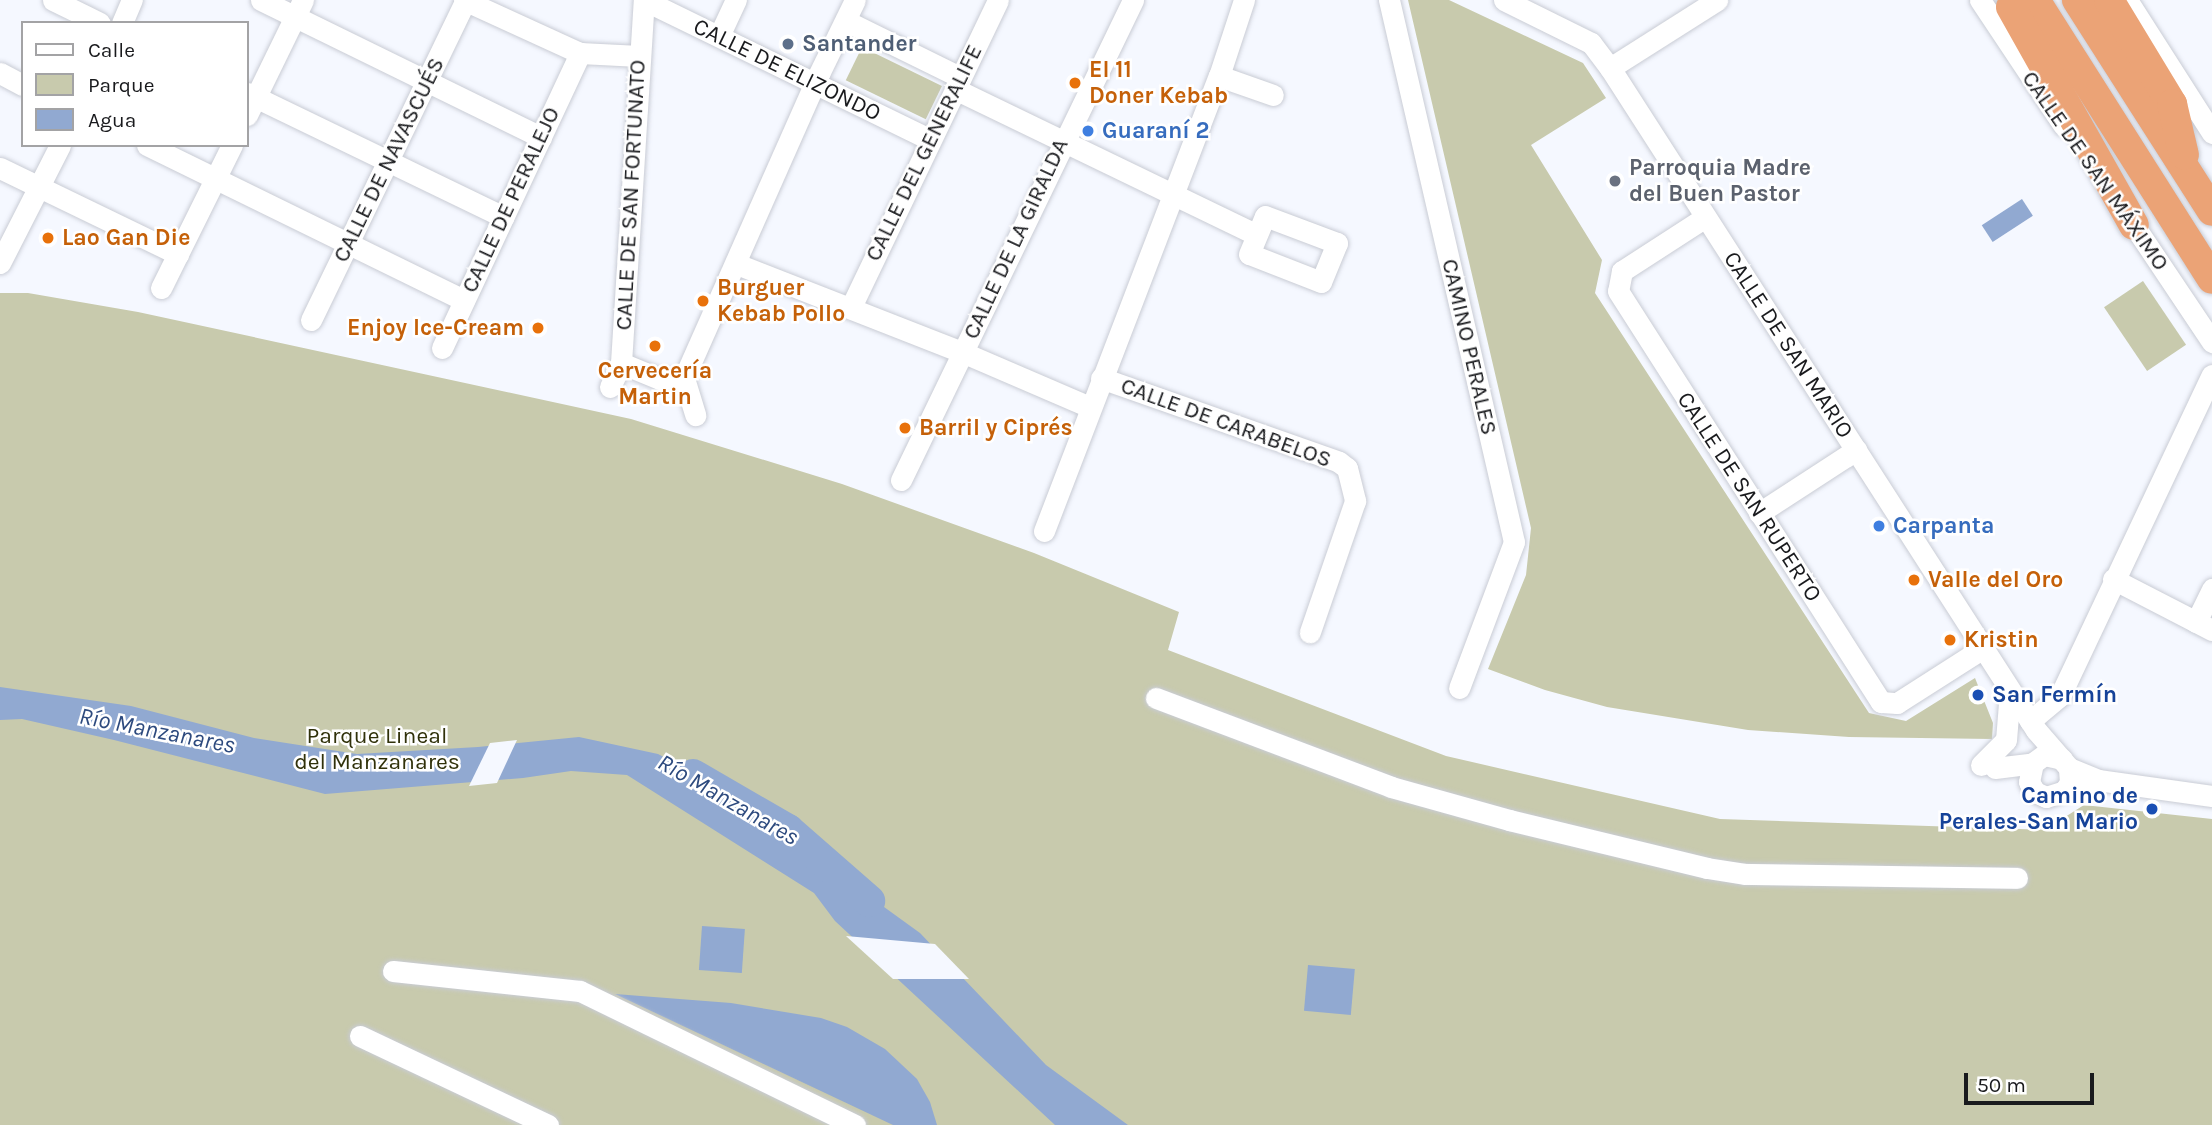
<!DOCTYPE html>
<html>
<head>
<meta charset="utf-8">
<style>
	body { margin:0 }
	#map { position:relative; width:2212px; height:1125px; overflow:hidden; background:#f5f8ff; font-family:Karla,sans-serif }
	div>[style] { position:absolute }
	.green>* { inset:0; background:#c8caad; transform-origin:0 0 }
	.water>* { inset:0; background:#91a9d1; transform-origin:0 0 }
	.pier>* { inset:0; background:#f5f8ff }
	.river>* { height:32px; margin:-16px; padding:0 16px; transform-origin:16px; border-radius:16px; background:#91a9d1 }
	.roads { filter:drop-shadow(0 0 2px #c9ccd5) drop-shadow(0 0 2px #c9ccd5) }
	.minor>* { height:21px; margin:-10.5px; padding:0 10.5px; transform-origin:10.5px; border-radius:10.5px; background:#fff }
	.highway>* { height:30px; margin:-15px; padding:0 15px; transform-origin:15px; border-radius:15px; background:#eba376 }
	.dots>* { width:19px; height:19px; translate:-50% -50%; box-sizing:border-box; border:4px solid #fff; border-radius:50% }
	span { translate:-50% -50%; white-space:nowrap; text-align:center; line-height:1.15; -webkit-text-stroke:5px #fff; paint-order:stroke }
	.service-label { font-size:23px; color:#4e5e75; font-weight:700 }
	.left { translate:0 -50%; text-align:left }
	.street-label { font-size:23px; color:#191a1d }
	.food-label { font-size:23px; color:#c56008; font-weight:700 }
	.right { translate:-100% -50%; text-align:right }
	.shop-label { font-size:23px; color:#366cbe; font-weight:700 }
	.worship-label { font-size:23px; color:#5b616d; font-weight:700 }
	.transit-label { font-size:23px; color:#164399; font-weight:700 }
	.park-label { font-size:23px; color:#30310a }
	.water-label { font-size:24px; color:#2d4a7e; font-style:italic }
	.legend { position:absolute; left:21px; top:21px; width:228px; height:126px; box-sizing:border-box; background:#fff; border:2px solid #a3a3a5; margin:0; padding:9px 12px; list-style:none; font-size:21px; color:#191a1d }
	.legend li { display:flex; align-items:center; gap:14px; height:35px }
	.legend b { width:35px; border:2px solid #a3a3a5 }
	.scale { position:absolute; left:1964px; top:1073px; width:130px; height:32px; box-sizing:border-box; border:4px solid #191a1d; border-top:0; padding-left:9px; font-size:21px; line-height:24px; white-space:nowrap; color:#191a1d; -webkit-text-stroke:5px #fff; paint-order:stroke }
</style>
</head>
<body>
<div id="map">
	<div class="green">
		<i style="clip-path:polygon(1408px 0,1449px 0,1583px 63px,1606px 98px,1531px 145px,1602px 260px,1595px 293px,1869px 713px,1906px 721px,1975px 678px,1993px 723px,1992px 739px,1849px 737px,1748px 730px,1607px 707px,1545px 690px,1488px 669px,1526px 575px,1531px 528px)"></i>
		<i style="left:862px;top:47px;width:89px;height:37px;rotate:26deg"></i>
		<i style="left:2143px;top:281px;width:77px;height:47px;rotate:56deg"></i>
		<i style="clip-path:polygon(0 293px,28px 293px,138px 312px,631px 419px,842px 484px,1034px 553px,1179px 612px,1168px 650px,1446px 756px,1720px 819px,2052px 830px,2065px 817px,2084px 805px,2212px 819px,2212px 1125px,0 1125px)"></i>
	</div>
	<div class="water">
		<i style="left:2022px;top:199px;width:20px;height:48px;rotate:57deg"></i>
		<i style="clip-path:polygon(0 687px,131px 706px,254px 738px,357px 754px,478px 747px,579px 737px,658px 754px,710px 781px,920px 933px,1046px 1065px,1128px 1125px,1055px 1125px,835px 921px,814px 893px,627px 775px,571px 771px,523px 778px,325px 794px,114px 740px,22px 719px,0 720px)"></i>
		<i style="left:702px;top:926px;width:43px;height:44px;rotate:4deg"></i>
		<i style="left:1308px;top:965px;width:47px;height:46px;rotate:5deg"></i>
		<i style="clip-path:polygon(615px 994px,731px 1003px,821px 1018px,847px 1027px,885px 1049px,917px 1079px,930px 1102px,937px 1125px,893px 1125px)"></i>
	</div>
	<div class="pier">
		<i style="clip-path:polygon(517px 740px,497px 783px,469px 786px,490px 743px)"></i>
		<i style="clip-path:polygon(846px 936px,935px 944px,969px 979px,893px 979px)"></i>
	</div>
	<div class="river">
		<i style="left:693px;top:775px;width:110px;rotate:30.1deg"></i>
		<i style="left:788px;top:830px;width:108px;rotate:41.2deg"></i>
	</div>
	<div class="roads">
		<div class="minor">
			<i style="left:53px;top:0;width:52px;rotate:26.1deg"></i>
			<i style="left:261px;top:0;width:312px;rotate:26.1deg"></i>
			<i style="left:464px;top:0;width:128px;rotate:24.6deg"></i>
			<i style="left:580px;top:53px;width:59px;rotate:2.9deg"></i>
			<i style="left:644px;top:0;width:317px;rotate:26deg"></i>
			<i style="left:1389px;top:0;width:556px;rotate:77.01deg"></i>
			<i style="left:1514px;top:542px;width:156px;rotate:110.6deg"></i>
			<i style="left:1504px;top:0;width:97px;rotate:26.3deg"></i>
			<i style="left:1591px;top:43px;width:31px;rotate:53deg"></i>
			<i style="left:1610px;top:68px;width:787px;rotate:57.24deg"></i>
			<i style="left:2036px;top:730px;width:50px;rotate:49deg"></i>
			<i style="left:2069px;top:768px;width:31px;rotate:22deg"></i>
			<i style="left:1980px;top:0;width:151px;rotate:56.3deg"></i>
			<i style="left:2127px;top:0;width:158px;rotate:57.4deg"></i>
			<i style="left:846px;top:21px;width:127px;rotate:26.2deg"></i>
			<i style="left:122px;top:23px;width:25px;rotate:-67deg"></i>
			<i style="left:719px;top:36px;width:40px;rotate:-65deg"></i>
			<i style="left:1610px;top:68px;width:127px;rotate:-32.4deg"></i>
			<i style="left:0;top:73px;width:26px;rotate:28deg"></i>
			<i style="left:1219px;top:76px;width:57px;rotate:19.4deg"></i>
			<i style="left:955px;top:89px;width:335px;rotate:25.8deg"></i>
			<i style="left:247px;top:93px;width:285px;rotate:25.8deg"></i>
			<i style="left:247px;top:115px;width:128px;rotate:-64deg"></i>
			<i style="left:147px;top:145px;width:353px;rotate:26.1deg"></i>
			<i style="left:0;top:168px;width:198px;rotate:25.8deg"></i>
			<i style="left:2127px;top:215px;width:153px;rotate:56.2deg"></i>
			<i style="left:1265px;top:216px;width:77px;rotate:20.6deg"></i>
			<i style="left:1337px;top:243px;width:42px;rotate:112.3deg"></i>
			<i style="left:1321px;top:282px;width:77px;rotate:-158.7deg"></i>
			<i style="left:1249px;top:254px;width:41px;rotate:-67.2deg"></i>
			<i style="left:1704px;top:218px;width:98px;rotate:147.1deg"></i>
			<i style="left:1622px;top:271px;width:20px;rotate:101deg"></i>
			<i style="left:1618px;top:291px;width:488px;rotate:57.4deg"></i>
			<i style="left:1881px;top:702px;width:16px;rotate:4deg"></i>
			<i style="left:1897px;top:703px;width:102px;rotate:-32.6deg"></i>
			<i style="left:0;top:263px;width:132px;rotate:-63deg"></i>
			<i style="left:737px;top:264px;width:242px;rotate:21.4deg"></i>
			<i style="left:962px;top:352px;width:139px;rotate:23.3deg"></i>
			<i style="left:161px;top:288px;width:160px;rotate:-63.6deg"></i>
			<i style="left:851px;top:307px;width:340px;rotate:-64.4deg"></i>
			<i style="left:311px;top:320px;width:356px;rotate:-64.2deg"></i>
			<i style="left:442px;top:348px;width:326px;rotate:-64.9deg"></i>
			<i style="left:621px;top:363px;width:42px;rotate:22.3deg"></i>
			<i style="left:660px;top:379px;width:24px;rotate:-2deg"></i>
			<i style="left:684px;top:378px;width:39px;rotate:73deg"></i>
			<i style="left:684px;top:378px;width:321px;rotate:-66.1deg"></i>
			<i style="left:814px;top:84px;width:93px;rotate:-64deg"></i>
			<i style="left:1101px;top:378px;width:252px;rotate:19.4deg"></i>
			<i style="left:1339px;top:462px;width:10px;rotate:37deg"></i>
			<i style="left:1347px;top:468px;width:34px;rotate:76deg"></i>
			<i style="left:1355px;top:501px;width:139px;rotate:109deg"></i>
			<i style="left:610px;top:387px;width:26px;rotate:-65deg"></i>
			<i style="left:621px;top:363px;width:364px;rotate:-86.4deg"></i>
			<i style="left:901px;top:480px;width:533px;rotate:-64.2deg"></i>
			<i style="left:1759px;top:513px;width:116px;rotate:-33deg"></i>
			<i style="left:1044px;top:531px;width:487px;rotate:-69deg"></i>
			<i style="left:1219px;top:76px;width:80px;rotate:-71.8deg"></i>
			<i style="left:2113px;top:579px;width:111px;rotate:27.3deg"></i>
			<i style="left:2196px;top:622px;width:37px;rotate:-64deg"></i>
			<i style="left:1156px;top:698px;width:251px;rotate:20.7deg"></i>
			<i style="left:1391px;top:787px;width:123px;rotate:15.6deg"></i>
			<i style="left:1509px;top:820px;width:204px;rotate:13.6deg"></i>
			<i style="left:1707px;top:868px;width:38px;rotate:9deg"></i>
			<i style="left:1745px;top:874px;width:272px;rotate:0.8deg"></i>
			<i style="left:2030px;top:721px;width:39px;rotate:-40deg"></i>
			<i style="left:2060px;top:696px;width:355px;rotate:-64.7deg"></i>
			<i style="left:2062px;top:759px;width:18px;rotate:-167deg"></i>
			<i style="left:2044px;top:755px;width:14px;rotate:144deg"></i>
			<i style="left:2033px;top:763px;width:19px;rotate:102deg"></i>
			<i style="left:2029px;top:782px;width:12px;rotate:59deg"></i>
			<i style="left:2035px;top:792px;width:12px;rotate:24deg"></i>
			<i style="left:2046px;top:797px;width:19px;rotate:-18deg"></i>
			<i style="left:2064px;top:791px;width:10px;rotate:-53deg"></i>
			<i style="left:2070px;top:783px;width:15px;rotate:-94deg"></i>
			<i style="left:1981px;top:765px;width:35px;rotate:-45deg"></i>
			<i style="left:2006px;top:740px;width:49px;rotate:-85.3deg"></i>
			<i style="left:1995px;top:768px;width:38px;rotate:-7deg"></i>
			<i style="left:2086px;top:782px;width:12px;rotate:-9deg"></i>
			<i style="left:2098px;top:780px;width:115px;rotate:8deg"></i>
			<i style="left:393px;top:971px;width:188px;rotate:6.1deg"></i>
			<i style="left:580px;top:991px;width:306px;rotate:26deg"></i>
			<i style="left:360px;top:1036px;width:208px;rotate:25.3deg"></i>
		</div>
		<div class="highway">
			<i style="left:2035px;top:0;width:330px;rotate:57.6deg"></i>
			<i style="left:2077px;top:0;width:250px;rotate:57.4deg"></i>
			<i style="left:2109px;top:0;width:122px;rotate:58.8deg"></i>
			<i style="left:2172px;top:104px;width:52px;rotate:76.8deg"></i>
			<i style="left:2011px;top:7px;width:250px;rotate:60.6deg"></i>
		</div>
	</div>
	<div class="dots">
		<i style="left:788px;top:44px;background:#5c6f8a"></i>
		<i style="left:1075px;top:83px;background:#e8710a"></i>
		<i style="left:1088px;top:131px;background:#3f7fe0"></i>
		<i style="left:1615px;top:181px;background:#6b7280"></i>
		<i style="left:48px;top:238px;background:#e8710a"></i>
		<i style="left:703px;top:301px;background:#e8710a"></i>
		<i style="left:538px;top:328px;background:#e8710a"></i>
		<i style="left:655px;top:346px;background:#e8710a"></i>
		<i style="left:905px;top:428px;background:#e8710a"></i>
		<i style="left:1879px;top:526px;background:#3f7fe0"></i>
		<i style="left:1914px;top:580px;background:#e8710a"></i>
		<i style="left:1950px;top:640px;background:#e8710a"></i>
		<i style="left:1978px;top:695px;background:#1a4fb4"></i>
		<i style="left:2152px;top:809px;background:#1a4fb4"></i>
	</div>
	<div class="service-label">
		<span class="left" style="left:802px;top:44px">Santander</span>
	</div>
	<div class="street-label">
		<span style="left:787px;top:70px;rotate:26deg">CALLE DE ELIZONDO</span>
		<span style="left:924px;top:153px;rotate:-64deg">CALLE DEL GENERALIFE</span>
		<span style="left:389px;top:160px;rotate:-64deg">CALLE DE NAVASCUÉS</span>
		<span style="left:2095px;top:171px;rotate:55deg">CALLE DE SAN MÁXIMO</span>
		<span style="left:631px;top:195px;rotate:-87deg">CALLE DE SAN FORTUNATO</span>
		<span style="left:511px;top:200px;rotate:-65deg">CALLE DE PERALEJO</span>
		<span style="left:1016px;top:239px;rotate:-65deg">CALLE DE LA GIRALDA</span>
		<span style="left:1788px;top:345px;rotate:57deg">CALLE DE SAN MARIO</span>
		<span style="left:1469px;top:347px;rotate:77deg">CAMINO PERALES</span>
		<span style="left:1226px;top:423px;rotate:20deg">CALLE DE CARABELOS</span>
		<span style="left:1749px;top:497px;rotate:57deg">CALLE DE SAN RUPERTO</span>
	</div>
	<div class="food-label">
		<span class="left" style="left:1089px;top:83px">El 11<br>Doner Kebab</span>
		<span class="left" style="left:62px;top:238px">Lao Gan Die</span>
		<span class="left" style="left:717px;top:301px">Burguer<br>Kebab Pollo</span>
		<span class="right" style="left:524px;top:328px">Enjoy Ice-Cream</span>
		<span style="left:655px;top:384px">Cervecería<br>Martin</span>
		<span class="left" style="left:919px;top:428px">Barril y Ciprés</span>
		<span class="left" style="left:1928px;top:580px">Valle del Oro</span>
		<span class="left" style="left:1964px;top:640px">Kristin</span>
	</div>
	<div class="shop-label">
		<span class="left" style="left:1102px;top:131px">Guaraní 2</span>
		<span class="left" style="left:1893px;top:526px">Carpanta</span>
	</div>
	<div class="worship-label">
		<span class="left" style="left:1629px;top:181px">Parroquia Madre<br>del Buen Pastor</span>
	</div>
	<div class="transit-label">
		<span class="left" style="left:1992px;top:695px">San Fermín</span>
		<span class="right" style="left:2138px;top:809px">Camino de<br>Perales-San Mario</span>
	</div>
	<div class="park-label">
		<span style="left:377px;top:749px">Parque Lineal<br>del Manzanares</span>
	</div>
	<div class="water-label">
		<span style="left:157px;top:731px;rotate:11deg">Río Manzanares</span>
		<span style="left:728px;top:800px;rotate:30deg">Río Manzanares</span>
	</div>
	<ul class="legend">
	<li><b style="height:9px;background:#fff"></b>Calle</li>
	<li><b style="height:19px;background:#c8caad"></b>Parque</li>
	<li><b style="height:19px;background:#91a9d1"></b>Agua</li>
	</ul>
	<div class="scale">50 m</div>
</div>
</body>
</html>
